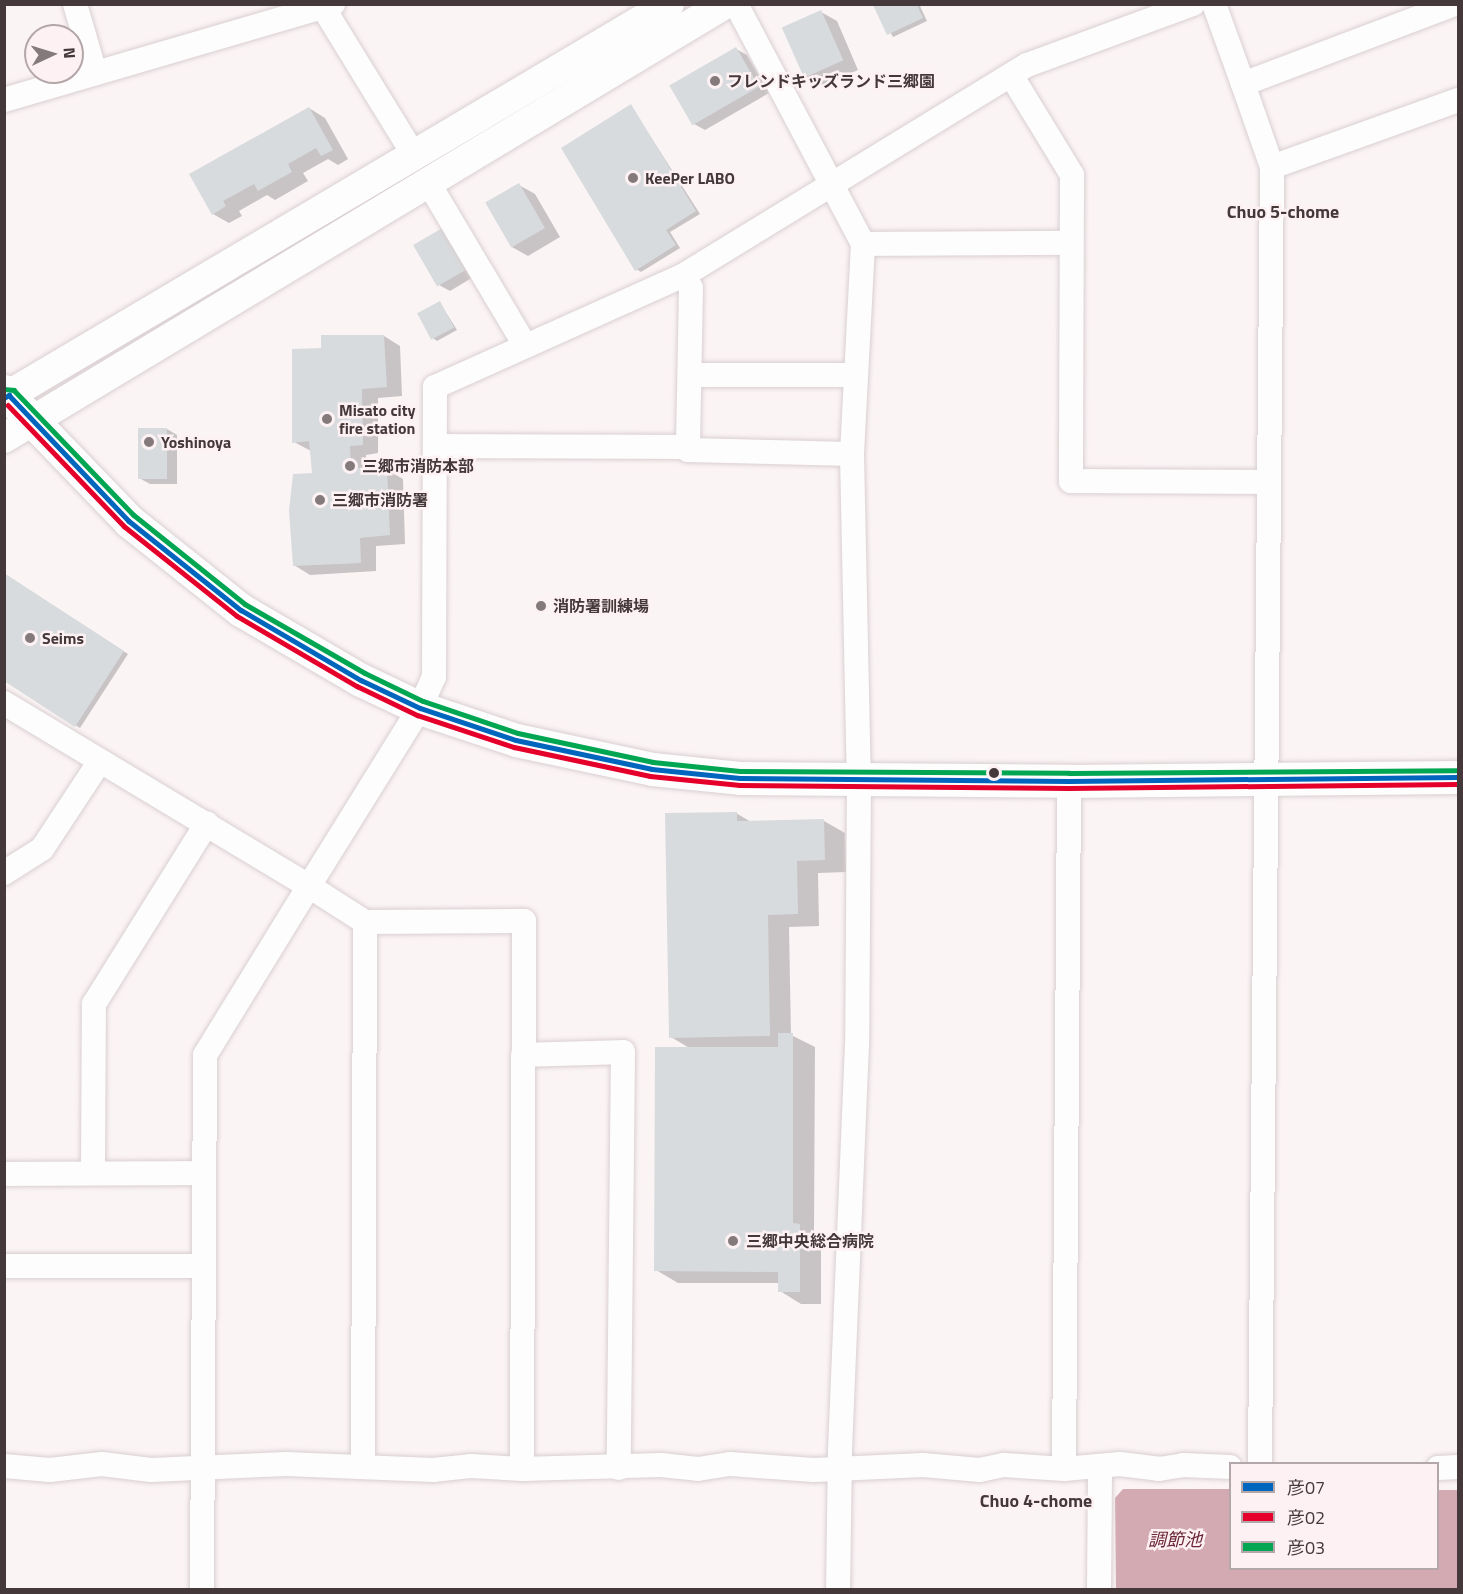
<!DOCTYPE html>
<html>
<head>
<meta charset="utf-8">
<style>
	body { margin:0 }
	#map { position:relative; width:1463px; height:1594px; overflow:hidden; background:#fbf4f5; font-family:"Titillium Web","Noto Sans JP",sans-serif }
	div>[style] { position:absolute }
	.water>* { inset:0; background:#d3aab2 }
	.shadow>* { inset:0; background:#0003 }
	.building>* { inset:0; background:#d8dbdd; transform-origin:0 0 }
	.roads { filter:drop-shadow(0 0 2px #d9cfd1) drop-shadow(0 0 2px #d9cfd1) }
	.minor>* { height:24px; margin:-12px; padding:0 12px; transform-origin:12px; border-radius:12px; background:#fefdfe }
	.tertiary>* { height:30px; margin:-15px; padding:0 15px; transform-origin:15px; border-radius:15px; background:#fefdfe }
	.secondary>* { height:33px; margin:-16.5px; padding:0 16.5px; transform-origin:16.5px; border-radius:16.5px; background:#fefdfe }
	.bus-1>* { height:4.5px; margin:-2.25px; padding:0 2.25px; transform-origin:2.25px; border-radius:2.25px; background:#0065bd }
	.bus-2>* { height:4.5px; margin:-2.25px; padding:0 2.25px; transform-origin:2.25px; border-radius:2.25px; background:#e4002b }
	.bus-3>* { height:4.5px; margin:-2.25px; padding:0 2.25px; transform-origin:2.25px; border-radius:2.25px; background:#00a651 }
	.dots>* { width:16px; height:16px; translate:-50% -50%; box-sizing:border-box; border:3px solid #fef1f3; border-radius:50% }
	span { translate:-50% -50%; white-space:nowrap; text-align:center; line-height:1.15; -webkit-text-stroke:5px #fef1f3; paint-order:stroke }
	.poi-label { font-size:16px; color:#44383a; font-weight:700 }
	.left { translate:0 -50%; text-align:left }
	.neighbourhood-label { font-size:18px; color:#44383a; font-weight:700 }
	.water-label { font-size:18px; color:#6b2639; font-style:italic }
	.frame { position:absolute; inset:0; border:6px solid #44383a; pointer-events:none }
	.legend { position:absolute; left:1229px; top:1462px; width:210px; height:108px; box-sizing:border-box; background:#fef1f3; border:2px solid #b4a7a9; margin:0; padding:8px 10px; list-style:none; font-size:18px; color:#44383a }
	.legend li { display:flex; align-items:center; gap:12px; height:30px }
	.legend b { width:30px; border:2px solid #b4a7a9 }
	.north { position:absolute; left:24px; top:24px; width:60px; height:60px; box-sizing:border-box; background:#fef1f3; border:2px solid #b4a7a9; border-radius:50%; rotate:86deg; font-size:16px; font-weight:700; line-height:24px; text-align:center; color:#44383a }
	.north::after { content:''; display:block; margin:auto; width:21px; height:27px; background:#847a7b; clip-path:polygon(50% 0,100% 100%,50% 72%,0 100%) }
</style>
</head>
<body>
<div id="map">
	<div class="water">
		<i style="clip-path:polygon(1123px 1489px,1230px 1489px,1230px 1568px,1438px 1568px,1438px 1490px,1458px 1490px,1458px 1589px,1116px 1589px,1115px 1498px)"></i>
	</div>
	<div class="shadow">
		<i style="clip-path:polygon(874px 4px,919px 4px,927px 21px,893px 37px)"></i>
		<i style="clip-path:polygon(821px 12px,837px 21px,858px 70px,822px 86px,805px 77px)"></i>
		<i style="clip-path:polygon(736px 49px,747px 55px,769px 93px,705px 130px,694px 124px,672px 87px)"></i>
		<i style="clip-path:polygon(631px 106px,700px 214px,670px 232px,680px 248px,641px 272px,636px 269px)"></i>
		<i style="clip-path:polygon(309px 108px,325px 118px,348px 159px,338px 165px,328px 159px,303px 173px,308px 181px,275px 200px,267px 195px,239px 211px,242px 216px,229px 223px,213px 214px,191px 174px)"></i>
		<i style="clip-path:polygon(519px 185px,535px 194px,560px 237px,528px 256px,512px 247px)"></i>
		<i style="clip-path:polygon(416px 246px,480px 273px,450px 291px,439px 285px)"></i>
		<i style="clip-path:polygon(440px 303px,457px 330px,437px 341px,433px 338px)"></i>
		<i style="clip-path:polygon(384px 336px,400px 346px,402px 396px,378px 398px,378px 453px,366px 455px,367px 470px,387px 470px,403px 479px,405px 544px,376px 546px,376px 571px,310px 575px,294px 565px,314px 474px,311px 451px,294px 442px,323px 349px)"></i>
		<i style="clip-path:polygon(167px 429px,177px 435px,177px 484px,150px 484px,139px 478px)"></i>
		<i style="clip-path:polygon(4px 574px,128px 654px,80px 728px,4px 679px)"></i>
		<i style="clip-path:polygon(736px 813px,751px 822px,824px 821px,845px 833px,846px 872px,818px 873px,819px 926px,789px 927px,791px 1035px,815px 1047px,814px 1234px,821px 1238px,821px 1304px,801px 1304px,780px 1291px,780px 1283px,678px 1283px,656px 1270px,691px 1049px,671px 1037px)"></i>
	</div>
	<div class="building">
		<i style="clip-path:polygon(873px 5px,917px 5px,923px 18px,887px 35px)"></i>
		<i style="left:821px;top:10px;width:55px;height:43px;rotate:66deg"></i>
		<i style="left:736px;top:47px;width:46px;height:77px;rotate:60deg"></i>
		<i style="clip-path:polygon(631px 104px,696px 211px,666px 230px,676px 245px,635px 271px,561px 148px)"></i>
		<i style="clip-path:polygon(309px 107px,333px 150px,321px 156px,316px 148px,288px 164px,292px 172px,258px 191px,254px 184px,223px 201px,226px 206px,212px 215px,189px 174px)"></i>
		<i style="left:519px;top:183px;width:52px;height:39px;rotate:60deg"></i>
		<i style="left:446px;top:226px;width:48px;height:38px;rotate:60deg"></i>
		<i style="left:440px;top:301px;width:30px;height:26px;rotate:62deg"></i>
		<i style="clip-path:polygon(321px 335px,384px 335px,387px 387px,362px 389px,363px 445px,350px 446px,351px 468px,387px 468px,390px 535px,360px 538px,361px 563px,293px 566px,289px 511px,293px 474px,312px 473px,309px 441px,292px 443px,292px 349px,321px 348px)"></i>
		<i style="left:138px;top:428px;width:29px;height:51px"></i>
		<i style="clip-path:polygon(4px 573px,124px 651px,75px 727px,4px 681px)"></i>
		<i style="clip-path:polygon(737px 812px,737px 821px,824px 819px,825px 860px,797px 861px,798px 914px,768px 915px,770px 1036px,669px 1038px,665px 813px)"></i>
		<i style="clip-path:polygon(778px 1033px,793px 1033px,793px 1223px,800px 1224px,800px 1292px,778px 1292px,778px 1272px,654px 1271px,655px 1047px,778px 1047px)"></i>
	</div>
	<div class="roads">
		<div class="minor">
			<i style="left:75px;top:4px;width:72px;rotate:73.8deg"></i>
			<i style="left:321px;top:4px;width:177px;rotate:58.4deg"></i>
			<i style="left:736px;top:4px;width:272px;rotate:62.1deg"></i>
			<i style="left:863px;top:244px;width:210px;rotate:93deg"></i>
			<i style="left:852px;top:454px;width:327px;rotate:88.8deg"></i>
			<i style="left:859px;top:781px;width:263px;rotate:90.4deg"></i>
			<i style="left:857px;top:1044px;width:406px;rotate:92.4deg"></i>
			<i style="left:840px;top:1450px;width:140px;rotate:90.8deg"></i>
			<i style="left:1214px;top:4px;width:85px;rotate:70.1deg"></i>
			<i style="left:1011px;top:75px;width:117px;rotate:58.6deg"></i>
			<i style="left:1072px;top:175px;width:306px;rotate:90.2deg"></i>
			<i style="left:1071px;top:481px;width:198px;rotate:0.3deg"></i>
			<i style="left:4px;top:100px;width:343px;rotate:-16.3deg"></i>
			<i style="left:1272px;top:167px;width:198px;rotate:-19.8deg"></i>
			<i style="left:428px;top:182px;width:188px;rotate:59.3deg"></i>
			<i style="left:863px;top:244px;width:208px;rotate:-0.3deg"></i>
			<i style="left:684px;top:275px;width:15px;rotate:62deg"></i>
			<i style="left:691px;top:288px;width:162px;rotate:91.1deg"></i>
			<i style="left:688px;top:450px;width:164px;rotate:1.4deg"></i>
			<i style="left:690px;top:375px;width:165px"></i>
			<i style="left:435px;top:446px;width:253px;rotate:0.2deg"></i>
			<i style="left:4px;top:703px;width:356px;rotate:31deg"></i>
			<i style="left:309px;top:886px;width:198px;rotate:121.6deg"></i>
			<i style="left:205px;top:1055px;width:535px;rotate:90.32deg"></i>
			<i style="left:4px;top:873px;width:45px;rotate:-32.3deg"></i>
			<i style="left:42px;top:849px;width:105px;rotate:-56.6deg"></i>
			<i style="left:523px;top:1055px;width:100px;rotate:-1.7deg"></i>
			<i style="left:623px;top:1052px;width:416px;rotate:90.6deg"></i>
			<i style="left:93px;top:1173px;width:169px;rotate:-89.7deg"></i>
			<i style="left:94px;top:1004px;width:213px;rotate:-58deg"></i>
			<i style="left:4px;top:1174px;width:199px;rotate:-0.3deg"></i>
			<i style="left:4px;top:1266px;width:200px"></i>
			<i style="left:1260px;top:1464px;width:1297px;rotate:-89.47deg"></i>
			<i style="left:1272px;top:167px;width:88px;rotate:-109.3deg"></i>
			<i style="left:1243px;top:84px;width:227px;rotate:-20.7deg"></i>
			<i style="left:4px;top:1466px;width:46px;rotate:5deg"></i>
			<i style="left:50px;top:1470px;width:52px;rotate:-6.6deg"></i>
			<i style="left:102px;top:1464px;width:49px;rotate:7deg"></i>
			<i style="left:151px;top:1470px;width:135px;rotate:-2.5deg"></i>
			<i style="left:286px;top:1464px;width:147px;rotate:2.3deg"></i>
			<i style="left:433px;top:1470px;width:37px;rotate:-6deg"></i>
			<i style="left:470px;top:1466px;width:52px;rotate:3.3deg"></i>
			<i style="left:522px;top:1469px;width:139px;rotate:-1.6deg"></i>
			<i style="left:661px;top:1465px;width:37px;rotate:6deg"></i>
			<i style="left:698px;top:1469px;width:32px;rotate:-9deg"></i>
			<i style="left:730px;top:1464px;width:84px;rotate:4.1deg"></i>
			<i style="left:814px;top:1470px;width:109px;rotate:-2.6deg"></i>
			<i style="left:923px;top:1465px;width:57px;rotate:5deg"></i>
			<i style="left:980px;top:1470px;width:25px;rotate:-12deg"></i>
			<i style="left:1004px;top:1465px;width:60px;rotate:3.8deg"></i>
			<i style="left:1064px;top:1469px;width:56px;rotate:-5.1deg"></i>
			<i style="left:1120px;top:1464px;width:39px;rotate:7deg"></i>
			<i style="left:1159px;top:1469px;width:24px;rotate:-9deg"></i>
			<i style="left:1183px;top:1465px;width:47px;rotate:2.4deg"></i>
			<i style="left:363px;top:1466px;width:544px;rotate:-89.79deg"></i>
			<i style="left:1438px;top:1468px;width:20px;rotate:-3deg"></i>
			<i style="left:522px;top:1469px;width:548px;rotate:-89.79deg"></i>
			<i style="left:524px;top:921px;width:159px;rotate:179.6deg"></i>
			<i style="left:365px;top:922px;width:67px;rotate:-147.3deg"></i>
			<i style="left:309px;top:886px;width:210px;rotate:-58.1deg"></i>
			<i style="left:420px;top:708px;width:34px;rotate:-66deg"></i>
			<i style="left:434px;top:677px;width:290px;rotate:-89.8deg"></i>
			<i style="left:435px;top:387px;width:273px;rotate:-24.2deg"></i>
			<i style="left:684px;top:275px;width:402px;rotate:-31.5deg"></i>
			<i style="left:1027px;top:65px;width:177px;rotate:-20.2deg"></i>
			<i style="left:1064px;top:1469px;width:688px;rotate:-89.58deg"></i>
			<i style="left:1099px;top:1590px;width:124px;rotate:-89.5deg"></i>
		</div>
		<div class="tertiary">
			<i style="left:4px;top:398px;width:773px;rotate:-30.65deg"></i>
			<i style="left:4px;top:438px;width:842px;rotate:-31.05deg"></i>
		</div>
		<div class="secondary">
			<i style="left:4px;top:391px;width:180px;rotate:46.1deg"></i>
			<i style="left:129px;top:521px;width:143px;rotate:38.5deg"></i>
			<i style="left:241px;top:610px;width:139px;rotate:30.3deg"></i>
			<i style="left:361px;top:680px;width:65px;rotate:25.4deg"></i>
			<i style="left:420px;top:708px;width:101px;rotate:18.4deg"></i>
			<i style="left:516px;top:740px;width:139px;rotate:12deg"></i>
			<i style="left:652px;top:769px;width:88px;rotate:5.8deg"></i>
			<i style="left:740px;top:778px;width:329px;rotate:0.5deg"></i>
			<i style="left:1069px;top:781px;width:389px;rotate:-0.6deg"></i>
		</div>
	</div>
	<div class="bus-1">
		<i style="left:4px;top:398px;width:6px;rotate:-31deg"></i>
		<i style="left:9px;top:395px;width:174px;rotate:46.4deg"></i>
		<i style="left:129px;top:521px;width:143px;rotate:38.5deg"></i>
		<i style="left:241px;top:610px;width:139px;rotate:30.3deg"></i>
		<i style="left:361px;top:680px;width:65px;rotate:25.4deg"></i>
		<i style="left:420px;top:708px;width:101px;rotate:18.4deg"></i>
		<i style="left:516px;top:740px;width:139px;rotate:12deg"></i>
		<i style="left:652px;top:769px;width:88px;rotate:5.8deg"></i>
		<i style="left:740px;top:778px;width:329px;rotate:0.5deg"></i>
		<i style="left:1069px;top:781px;width:389px;rotate:-0.6deg"></i>
	</div>
	<div class="bus-2">
		<i style="left:8px;top:405px;width:168px;rotate:46.2deg"></i>
		<i style="left:124px;top:526px;width:144px;rotate:38.5deg"></i>
		<i style="left:237px;top:616px;width:139px;rotate:30.3deg"></i>
		<i style="left:357px;top:686px;width:67px;rotate:25.8deg"></i>
		<i style="left:417px;top:715px;width:102px;rotate:18.3deg"></i>
		<i style="left:514px;top:747px;width:139px;rotate:12deg"></i>
		<i style="left:650px;top:776px;width:90px;rotate:5.7deg"></i>
		<i style="left:740px;top:785px;width:329px;rotate:0.5deg"></i>
		<i style="left:1069px;top:788px;width:389px;rotate:-0.6deg"></i>
	</div>
	<div class="bus-3">
		<i style="left:4px;top:389px;width:10px;rotate:6deg"></i>
		<i style="left:14px;top:390px;width:173px;rotate:46.2deg"></i>
		<i style="left:134px;top:515px;width:142px;rotate:38.7deg"></i>
		<i style="left:245px;top:604px;width:138px;rotate:29.9deg"></i>
		<i style="left:365px;top:673px;width:64px;rotate:25.8deg"></i>
		<i style="left:423px;top:701px;width:100px;rotate:18.6deg"></i>
		<i style="left:518px;top:733px;width:138px;rotate:12.1deg"></i>
		<i style="left:653px;top:762px;width:87px;rotate:5.9deg"></i>
		<i style="left:740px;top:771px;width:329px;rotate:0.3deg"></i>
		<i style="left:1069px;top:773px;width:389px;rotate:-0.4deg"></i>
	</div>
	<div class="dots">
		<i style="left:715px;top:81px;background:#847a7b"></i>
		<i style="left:633px;top:178px;background:#847a7b"></i>
		<i style="left:327px;top:419px;background:#847a7b"></i>
		<i style="left:149px;top:442px;background:#847a7b"></i>
		<i style="left:350px;top:466px;background:#847a7b"></i>
		<i style="left:320px;top:500px;background:#847a7b"></i>
		<i style="left:541px;top:606px;background:#847a7b"></i>
		<i style="left:30px;top:638px;background:#847a7b"></i>
		<i style="left:994px;top:773px;background:#44383a"></i>
		<i style="left:733px;top:1241px;background:#847a7b"></i>
	</div>
	<div class="poi-label">
		<span class="left" style="left:727px;top:81px">フレンドキッズランド三郷園</span>
		<span class="left" style="left:645px;top:178px">KeePer LABO</span>
		<span class="left" style="left:339px;top:419px">Misato city<br>fire station</span>
		<span class="left" style="left:161px;top:442px">Yoshinoya</span>
		<span class="left" style="left:362px;top:466px">三郷市消防本部</span>
		<span class="left" style="left:332px;top:500px">三郷市消防署</span>
		<span class="left" style="left:553px;top:606px">消防署訓練場</span>
		<span class="left" style="left:42px;top:638px">Seims</span>
		<span class="left" style="left:746px;top:1241px">三郷中央総合病院</span>
	</div>
	<div class="neighbourhood-label">
		<span style="left:1283px;top:212px">Chuo 5-chome</span>
		<span style="left:1036px;top:1501px">Chuo 4-chome</span>
	</div>
	<div class="water-label">
		<span style="left:1175px;top:1540px">調節池</span>
	</div>
	<div class="frame"></div>
	<ul class="legend">
	<li><b style="height:8px;background:#0065bd"></b>彦07</li>
	<li><b style="height:8px;background:#e4002b"></b>彦02</li>
	<li><b style="height:8px;background:#00a651"></b>彦03</li>
	</ul>
	<div class="north">N</div>
</div>
</body>
</html>
